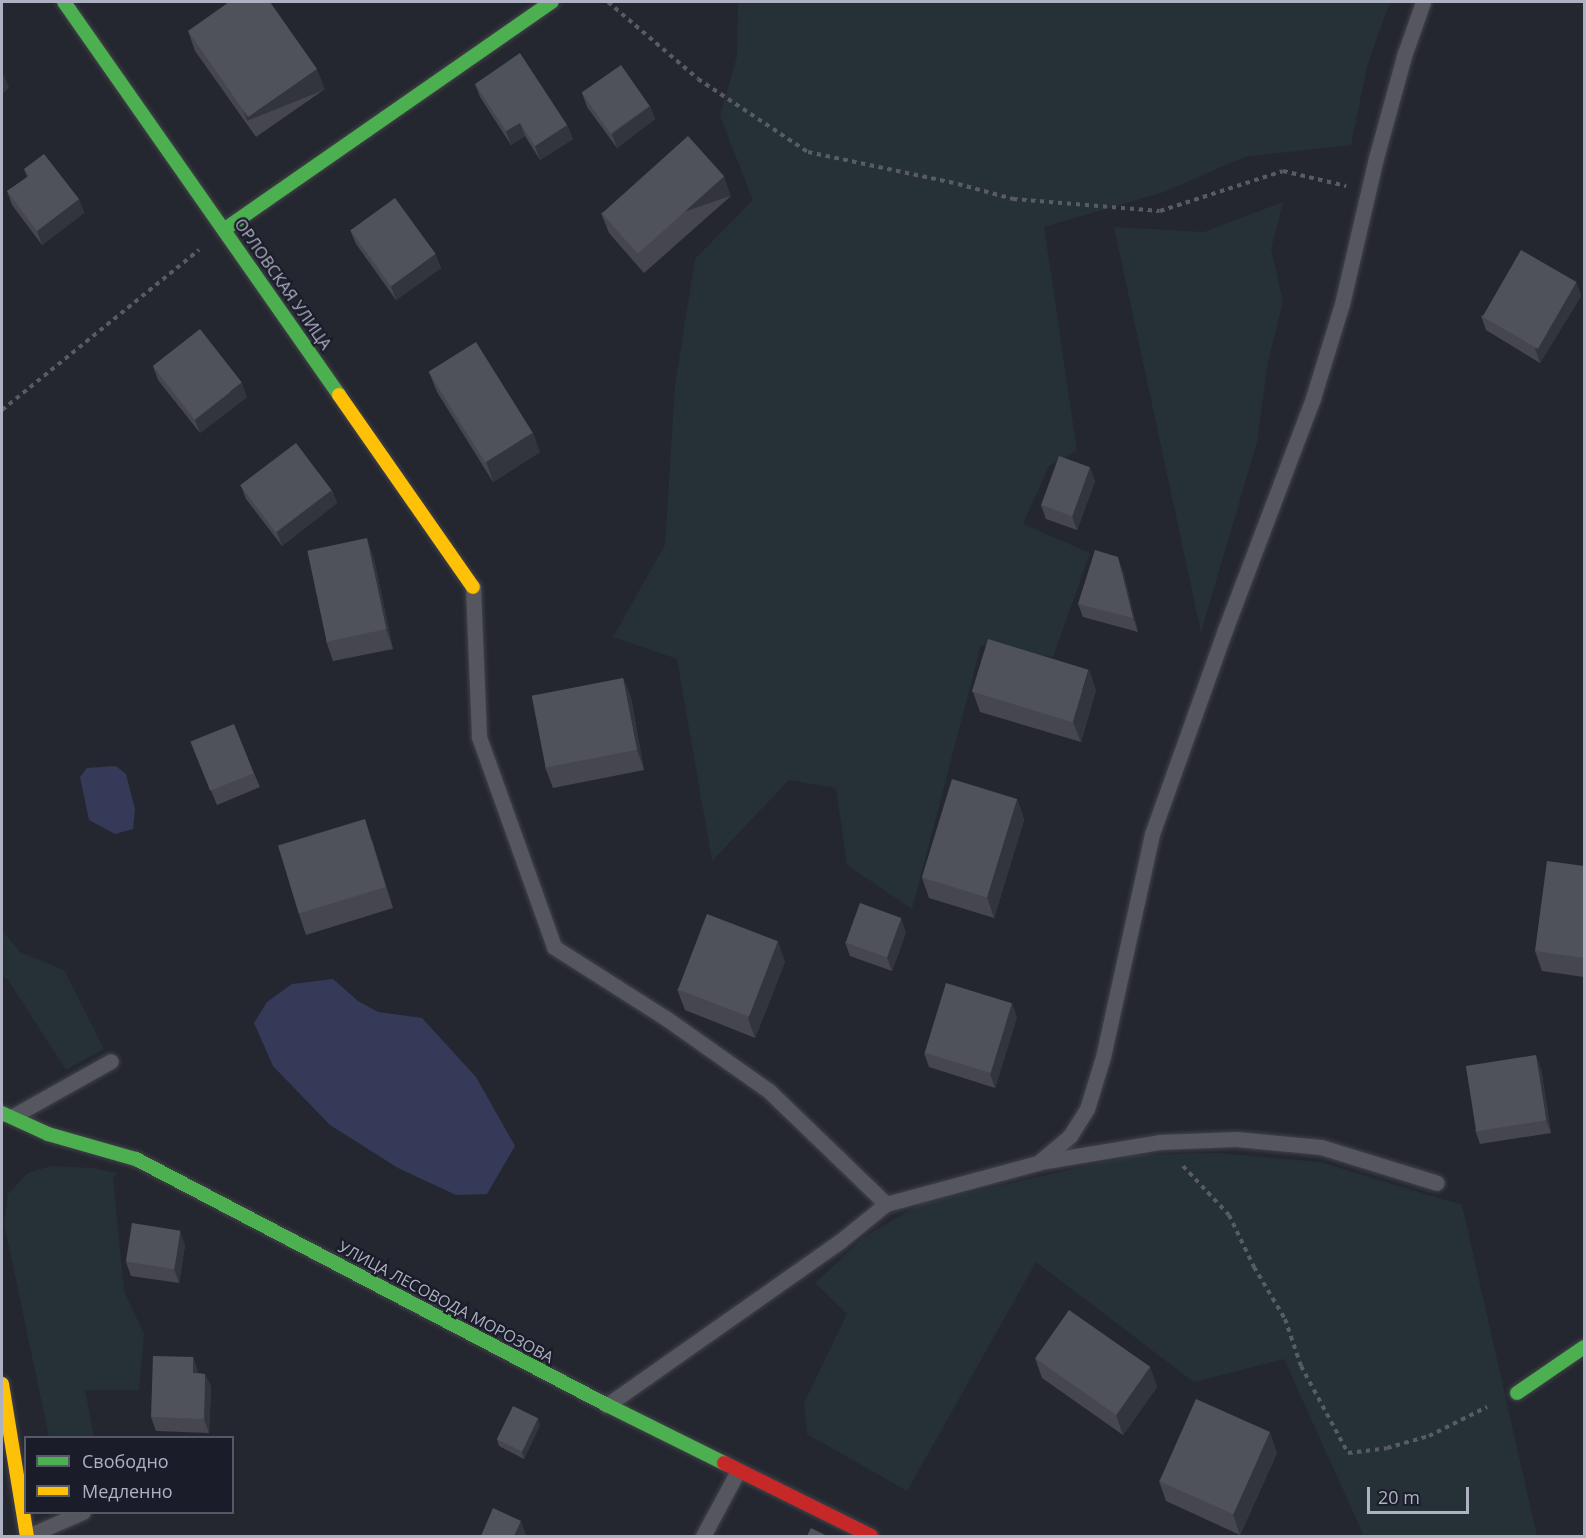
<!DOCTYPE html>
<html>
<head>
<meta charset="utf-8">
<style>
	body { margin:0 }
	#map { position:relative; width:1586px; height:1538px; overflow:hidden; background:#252730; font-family:"Open Sans",sans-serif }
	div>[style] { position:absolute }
	.green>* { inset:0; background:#263137 }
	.water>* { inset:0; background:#343a57 }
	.path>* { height:4px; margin-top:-2px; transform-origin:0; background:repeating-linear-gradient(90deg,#585b62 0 4.5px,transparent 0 9px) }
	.roads { filter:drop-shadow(0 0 2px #414249) drop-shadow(0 0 2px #414249) }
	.lane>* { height:15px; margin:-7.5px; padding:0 7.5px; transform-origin:7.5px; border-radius:7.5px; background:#55565e }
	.fast>* { height:14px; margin:-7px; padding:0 7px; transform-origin:7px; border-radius:7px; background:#4caf50 }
	.slow>* { height:14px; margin:-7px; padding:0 7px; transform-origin:7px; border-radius:7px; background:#ffc107 }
	.jam>* { height:14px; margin:-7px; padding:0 7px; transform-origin:7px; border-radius:7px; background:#c62828 }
	.wall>* { inset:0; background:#45464f }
	.shaded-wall>* { inset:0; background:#33353d; transform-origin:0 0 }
	.building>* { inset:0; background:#50525b; transform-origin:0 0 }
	span { translate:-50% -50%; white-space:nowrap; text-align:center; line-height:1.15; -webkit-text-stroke:4.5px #1a1c2a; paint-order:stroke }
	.street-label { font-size:16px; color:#aeb1c2 }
	.frame { position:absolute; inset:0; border:3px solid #aeb1c2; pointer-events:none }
	.legend { position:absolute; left:24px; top:1436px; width:210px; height:78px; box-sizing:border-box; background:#1a1c2a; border:2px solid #555867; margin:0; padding:8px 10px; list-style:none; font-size:18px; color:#aeb1c2 }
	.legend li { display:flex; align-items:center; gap:12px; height:30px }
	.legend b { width:30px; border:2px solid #555867 }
	.scale { position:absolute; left:1367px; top:1487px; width:102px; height:27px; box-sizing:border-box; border:3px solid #aeb1c2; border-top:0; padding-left:8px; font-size:18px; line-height:21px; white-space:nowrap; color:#aeb1c2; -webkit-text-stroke:4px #1a1c2a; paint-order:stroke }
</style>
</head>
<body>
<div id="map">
	<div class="green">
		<i style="clip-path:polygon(738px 2px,1390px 2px,1367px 66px,1351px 145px,1244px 157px,1164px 192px,1044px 227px,1077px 451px,1049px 466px,1023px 524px,1090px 553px,1053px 657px,981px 645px,912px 909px,847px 865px,836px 788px,789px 780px,712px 861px,677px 659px,613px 637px,665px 545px,675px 385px,695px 259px,753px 200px,720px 116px,737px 56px)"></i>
		<i style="clip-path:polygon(1283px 202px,1271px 249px,1283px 301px,1268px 362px,1257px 442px,1201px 632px,1114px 227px,1204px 232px)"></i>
		<i style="clip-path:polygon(2px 930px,20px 952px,64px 970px,104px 1049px,66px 1070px,8px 980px,2px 975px)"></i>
		<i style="clip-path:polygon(1219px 1153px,1320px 1162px,1462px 1205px,1537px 1536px,1364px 1536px,1284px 1359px,1194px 1382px,1036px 1262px,907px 1491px,807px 1434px,804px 1403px,847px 1314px,815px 1283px,864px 1237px,920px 1204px,1135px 1155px)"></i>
		<i style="clip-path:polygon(51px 1166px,92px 1168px,117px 1173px,113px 1179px,124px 1291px,144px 1334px,139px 1390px,85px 1390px,94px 1437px,49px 1437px,4px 1223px,8px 1194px,28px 1173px)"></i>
	</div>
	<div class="water">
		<i style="clip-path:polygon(116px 766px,126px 774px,135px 809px,133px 829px,115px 834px,89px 820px,80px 777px,87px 768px)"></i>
		<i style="clip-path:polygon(333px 979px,358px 1001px,378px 1012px,422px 1018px,476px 1077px,515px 1146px,487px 1194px,456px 1195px,398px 1168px,330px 1125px,273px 1066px,254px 1023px,267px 1002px,292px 984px)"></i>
	</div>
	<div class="path">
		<i style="left:608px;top:2px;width:118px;rotate:40.5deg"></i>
		<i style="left:698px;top:79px;width:132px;rotate:33.6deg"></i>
		<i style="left:808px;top:152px;width:153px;rotate:12deg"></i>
		<i style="left:958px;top:184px;width:57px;rotate:15.3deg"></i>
		<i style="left:1013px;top:199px;width:147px;rotate:4.7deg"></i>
		<i style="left:1160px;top:211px;width:129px;rotate:-18deg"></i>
		<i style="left:1283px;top:171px;width:65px;rotate:13.4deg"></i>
		<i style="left:2px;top:410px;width:254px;rotate:-39.1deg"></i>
		<i style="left:1183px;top:1166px;width:67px;rotate:46.8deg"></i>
		<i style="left:1229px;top:1215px;width:58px;rotate:64.3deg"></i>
		<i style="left:1254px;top:1267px;width:61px;rotate:59.2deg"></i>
		<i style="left:1285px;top:1319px;width:50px;rotate:71.2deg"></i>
		<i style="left:1301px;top:1366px;width:99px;rotate:61.6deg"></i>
		<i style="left:1348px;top:1453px;width:39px;rotate:-7deg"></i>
		<i style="left:1387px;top:1448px;width:44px;rotate:-15.9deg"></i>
		<i style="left:1429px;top:1436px;width:65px;rotate:-26.6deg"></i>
	</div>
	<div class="roads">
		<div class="lane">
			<i style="left:473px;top:587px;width:150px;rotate:87.7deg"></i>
			<i style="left:479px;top:737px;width:223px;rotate:70.3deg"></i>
			<i style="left:554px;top:947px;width:134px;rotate:32.5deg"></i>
			<i style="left:667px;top:1019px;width:125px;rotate:35.2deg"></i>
			<i style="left:769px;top:1091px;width:163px;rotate:44deg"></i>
			<i style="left:886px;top:1204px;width:60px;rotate:141deg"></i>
			<i style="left:839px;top:1242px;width:284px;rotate:144.9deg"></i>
			<i style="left:13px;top:1116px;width:112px;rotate:-29.3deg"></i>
			<i style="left:1040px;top:1162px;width:121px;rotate:-9.5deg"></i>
			<i style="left:1159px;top:1142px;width:77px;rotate:-2.2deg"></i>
			<i style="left:1236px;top:1139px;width:85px;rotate:5.4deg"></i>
			<i style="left:1321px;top:1147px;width:121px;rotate:17.2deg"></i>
			<i style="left:886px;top:1204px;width:157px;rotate:-15.1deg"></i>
			<i style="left:1038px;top:1163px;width:42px;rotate:-40.2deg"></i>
			<i style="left:1070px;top:1136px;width:32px;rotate:-58deg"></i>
			<i style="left:1087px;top:1109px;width:54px;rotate:-72.9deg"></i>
			<i style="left:1103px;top:1057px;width:228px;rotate:-77.6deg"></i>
			<i style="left:1152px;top:834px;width:217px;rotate:-70.3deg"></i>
			<i style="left:1225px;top:630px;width:248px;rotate:-69.2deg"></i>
			<i style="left:1313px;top:398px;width:98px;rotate:-72.9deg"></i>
			<i style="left:1342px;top:304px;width:150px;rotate:-76.9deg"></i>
			<i style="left:1376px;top:158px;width:106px;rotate:-74.6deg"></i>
			<i style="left:1404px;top:56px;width:57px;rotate:-70.6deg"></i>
			<i style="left:28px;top:1536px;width:60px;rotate:-23.6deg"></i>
			<i style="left:703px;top:1536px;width:74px;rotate:-61.7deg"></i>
		</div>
		<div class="fast">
			<i style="left:64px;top:2px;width:480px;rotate:55deg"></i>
			<i style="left:225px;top:229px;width:398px;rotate:-34.8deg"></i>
			<i style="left:2px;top:1113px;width:51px;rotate:24.5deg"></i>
			<i style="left:48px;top:1134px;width:91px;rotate:15.9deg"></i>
			<i style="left:136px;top:1159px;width:531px;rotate:27.58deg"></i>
			<i style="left:607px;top:1405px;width:131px;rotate:26.4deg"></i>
			<i style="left:1517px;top:1393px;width:81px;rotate:-34.5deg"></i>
		</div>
		<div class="slow">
			<i style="left:339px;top:395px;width:234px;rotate:55.1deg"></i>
			<i style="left:2px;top:1384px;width:154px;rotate:80.7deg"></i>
		</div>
		<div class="jam">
			<i style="left:724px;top:1463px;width:164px;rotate:26.4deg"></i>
		</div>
	</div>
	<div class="wall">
		<i style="clip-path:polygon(188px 31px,325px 89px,256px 137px,195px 51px)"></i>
		<i style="clip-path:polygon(475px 84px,567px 125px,573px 139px,540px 160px,525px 136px,511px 145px,480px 97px)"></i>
		<i style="clip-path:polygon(582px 93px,650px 106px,655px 119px,617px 148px,587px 107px)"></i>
		<i style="clip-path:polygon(24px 169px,79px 199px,84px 213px,42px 245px,12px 205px,7px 191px,27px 177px)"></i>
		<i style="clip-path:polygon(731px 196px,644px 273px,609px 233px,601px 213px)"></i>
		<i style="clip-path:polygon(350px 230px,435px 254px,441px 268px,396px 300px,356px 244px)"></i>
		<i style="clip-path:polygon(1576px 282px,1581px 296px,1540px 363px,1486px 330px,1481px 316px)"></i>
		<i style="clip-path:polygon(153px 366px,247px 397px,200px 433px,158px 380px)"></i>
		<i style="clip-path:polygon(429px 372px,540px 452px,493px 482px,437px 392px)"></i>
		<i style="clip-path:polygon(1095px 481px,1077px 530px,1046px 519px,1041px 505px)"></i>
		<i style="clip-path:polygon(241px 486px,332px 490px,337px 503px,282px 546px,246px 499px)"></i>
		<i style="clip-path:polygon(374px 559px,393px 649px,333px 661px,326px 641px)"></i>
		<i style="clip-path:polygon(1123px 571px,1138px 632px,1083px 617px,1078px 604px)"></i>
		<i style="clip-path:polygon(623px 678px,631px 698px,644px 770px,553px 788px,545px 767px)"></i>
		<i style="clip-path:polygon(1096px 690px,1081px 742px,980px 712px,973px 692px)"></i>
		<i style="clip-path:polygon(191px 742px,254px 773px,260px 787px,217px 805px)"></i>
		<i style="clip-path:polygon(1017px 799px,1024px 820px,994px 918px,929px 898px,922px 878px)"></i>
		<i style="clip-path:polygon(372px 840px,393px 908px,306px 935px,299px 914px)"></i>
		<i style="clip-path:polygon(1584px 866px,1584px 977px,1542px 971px,1535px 951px)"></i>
		<i style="clip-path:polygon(906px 932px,892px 971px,850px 956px,845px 942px)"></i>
		<i style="clip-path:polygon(785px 962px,755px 1038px,685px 1010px,677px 989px)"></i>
		<i style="clip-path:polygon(1017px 1017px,995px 1088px,929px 1067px,924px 1053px)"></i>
		<i style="clip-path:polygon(1541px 1069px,1551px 1133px,1480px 1144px,1475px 1130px)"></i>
		<i style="clip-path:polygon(185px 1245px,179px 1283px,131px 1276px,126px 1262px)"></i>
		<i style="clip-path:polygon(193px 1357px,198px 1373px,205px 1374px,211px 1387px,209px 1433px,156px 1431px,151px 1417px)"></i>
		<i style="clip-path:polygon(1035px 1358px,1150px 1367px,1157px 1387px,1123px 1435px,1042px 1378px)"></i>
		<i style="clip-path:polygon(540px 1425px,524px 1459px,499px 1446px,497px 1439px)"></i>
		<i style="clip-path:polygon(1277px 1453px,1240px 1535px,1166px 1501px,1159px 1481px)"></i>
	</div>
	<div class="shaded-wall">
		<i style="left:317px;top:69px;width:22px;height:84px;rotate:68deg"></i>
		<i style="clip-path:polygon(4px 75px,9px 88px,2px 94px,2px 76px)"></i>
		<i style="clip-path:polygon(650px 106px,655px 119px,617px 148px,612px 134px)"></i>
		<i style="clip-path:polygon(520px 123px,525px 136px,511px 145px,506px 131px)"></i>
		<i style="clip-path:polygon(567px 125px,573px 139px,540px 160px,535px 146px)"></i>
		<i style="left:724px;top:176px;width:21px;height:116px;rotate:71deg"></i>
		<i style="clip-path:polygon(79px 199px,84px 213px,42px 245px,37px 231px)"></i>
		<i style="clip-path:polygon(435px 254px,441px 268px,396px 300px,391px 286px)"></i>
		<i style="clip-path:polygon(1576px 282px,1581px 296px,1540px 363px,1535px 349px)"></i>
		<i style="clip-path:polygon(242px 383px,247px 397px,200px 433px,195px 420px)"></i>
		<i style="clip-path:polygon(533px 432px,540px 452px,493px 482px,486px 461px)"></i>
		<i style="clip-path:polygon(1090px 467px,1095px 481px,1077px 530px,1072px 516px)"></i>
		<i style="clip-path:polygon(332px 490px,337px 503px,282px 546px,277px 532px)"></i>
		<i style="clip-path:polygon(367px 538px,374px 559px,393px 649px,386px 629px)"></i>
		<i style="clip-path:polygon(1118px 557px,1123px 571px,1138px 632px,1133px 618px)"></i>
		<i style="clip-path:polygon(1089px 669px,1096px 690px,1081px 742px,1073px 722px)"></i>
		<i style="clip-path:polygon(623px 678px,631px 698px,644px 770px,637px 750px)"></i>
		<i style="clip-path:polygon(1017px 799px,1024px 820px,994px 918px,987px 897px)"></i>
		<i style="clip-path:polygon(365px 819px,372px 840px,393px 908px,386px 887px)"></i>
		<i style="clip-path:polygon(901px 918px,906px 932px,892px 971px,887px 957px)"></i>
		<i style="clip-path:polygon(778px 941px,785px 962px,755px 1038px,748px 1018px)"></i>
		<i style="clip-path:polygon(1012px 1003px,1017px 1017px,995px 1088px,990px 1074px)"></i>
		<i style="clip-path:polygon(1536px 1055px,1541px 1069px,1551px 1133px,1546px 1120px)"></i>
		<i style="clip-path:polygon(180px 1231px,185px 1245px,179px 1283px,174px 1269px)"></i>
		<i style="clip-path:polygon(193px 1357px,198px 1371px,198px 1387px,193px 1373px)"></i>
		<i style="clip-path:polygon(1150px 1367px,1157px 1387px,1123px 1435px,1116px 1415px)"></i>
		<i style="clip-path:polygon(205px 1374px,211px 1387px,209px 1433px,204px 1419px)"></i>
		<i style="clip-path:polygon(538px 1418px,540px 1425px,524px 1459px,522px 1452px)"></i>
		<i style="clip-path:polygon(1270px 1432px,1277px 1453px,1240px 1535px,1233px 1514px)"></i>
		<i style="clip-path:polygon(521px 1521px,526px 1535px,525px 1536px,514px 1536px)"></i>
	</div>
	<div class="building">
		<i style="clip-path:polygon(229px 2px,270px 2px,317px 69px,248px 117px,188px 31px)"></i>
		<i style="clip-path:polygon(520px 53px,567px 125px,535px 146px,520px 123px,506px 131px,475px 84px)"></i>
		<i style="left:621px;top:65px;width:50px;height:48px;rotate:55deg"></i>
		<i style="left:688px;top:136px;width:54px;height:116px;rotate:48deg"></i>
		<i style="clip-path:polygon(44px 154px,79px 199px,37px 231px,7px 191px,29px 176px,24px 169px)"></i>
		<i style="left:395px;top:198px;width:69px;height:55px;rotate:54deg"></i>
		<i style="left:1521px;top:250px;width:64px;height:77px;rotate:30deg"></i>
		<i style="left:200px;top:329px;width:68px;height:60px;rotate:52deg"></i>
		<i style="left:476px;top:342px;width:107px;height:56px;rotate:58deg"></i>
		<i style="left:296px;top:443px;width:59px;height:70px;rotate:53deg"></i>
		<i style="left:1059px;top:456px;width:33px;height:52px;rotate:20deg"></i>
		<i style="left:367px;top:538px;width:93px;height:61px;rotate:78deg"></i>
		<i style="clip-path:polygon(1095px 550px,1118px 557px,1133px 618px,1078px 604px)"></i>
		<i style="left:988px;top:639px;width:105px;height:55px;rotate:17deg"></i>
		<i style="left:623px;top:678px;width:73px;height:93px;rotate:79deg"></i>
		<i style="left:234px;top:724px;width:53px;height:47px;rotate:68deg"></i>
		<i style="left:952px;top:779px;width:68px;height:103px;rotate:17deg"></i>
		<i style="left:365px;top:819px;width:71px;height:91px;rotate:73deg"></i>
		<i style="clip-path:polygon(1547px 861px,1584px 866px,1584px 958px,1535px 951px)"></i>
		<i style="left:860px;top:903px;width:44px;height:42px;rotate:20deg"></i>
		<i style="left:707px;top:914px;width:76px;height:81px;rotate:21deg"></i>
		<i style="left:946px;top:983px;width:69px;height:73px;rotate:17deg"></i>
		<i style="left:1536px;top:1055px;width:66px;height:71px;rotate:81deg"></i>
		<i style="left:132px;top:1223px;width:49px;height:39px;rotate:9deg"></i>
		<i style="left:1069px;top:1310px;width:99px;height:59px;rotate:35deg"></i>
		<i style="clip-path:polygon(153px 1356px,193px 1357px,193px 1373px,205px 1374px,204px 1419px,151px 1417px)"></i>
		<i style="left:1196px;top:1399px;width:81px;height:90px;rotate:24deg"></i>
		<i style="left:513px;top:1406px;width:28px;height:37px;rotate:26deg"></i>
		<i style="clip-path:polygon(493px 1508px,521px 1521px,514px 1536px,481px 1536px)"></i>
		<i style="clip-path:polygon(811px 1528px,827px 1536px,807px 1536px)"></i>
	</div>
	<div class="street-label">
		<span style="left:283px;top:284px;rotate:55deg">ОРЛОВСКАЯ УЛИЦА</span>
		<span style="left:446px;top:1302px;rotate:28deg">УЛИЦА ЛЕСОВОДА МОРОЗОВА</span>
	</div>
	<div class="frame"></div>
	<ul class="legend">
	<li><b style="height:8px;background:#4caf50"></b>Свободно</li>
	<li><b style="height:8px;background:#ffc107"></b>Медленно</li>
	</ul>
	<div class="scale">20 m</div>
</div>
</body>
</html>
